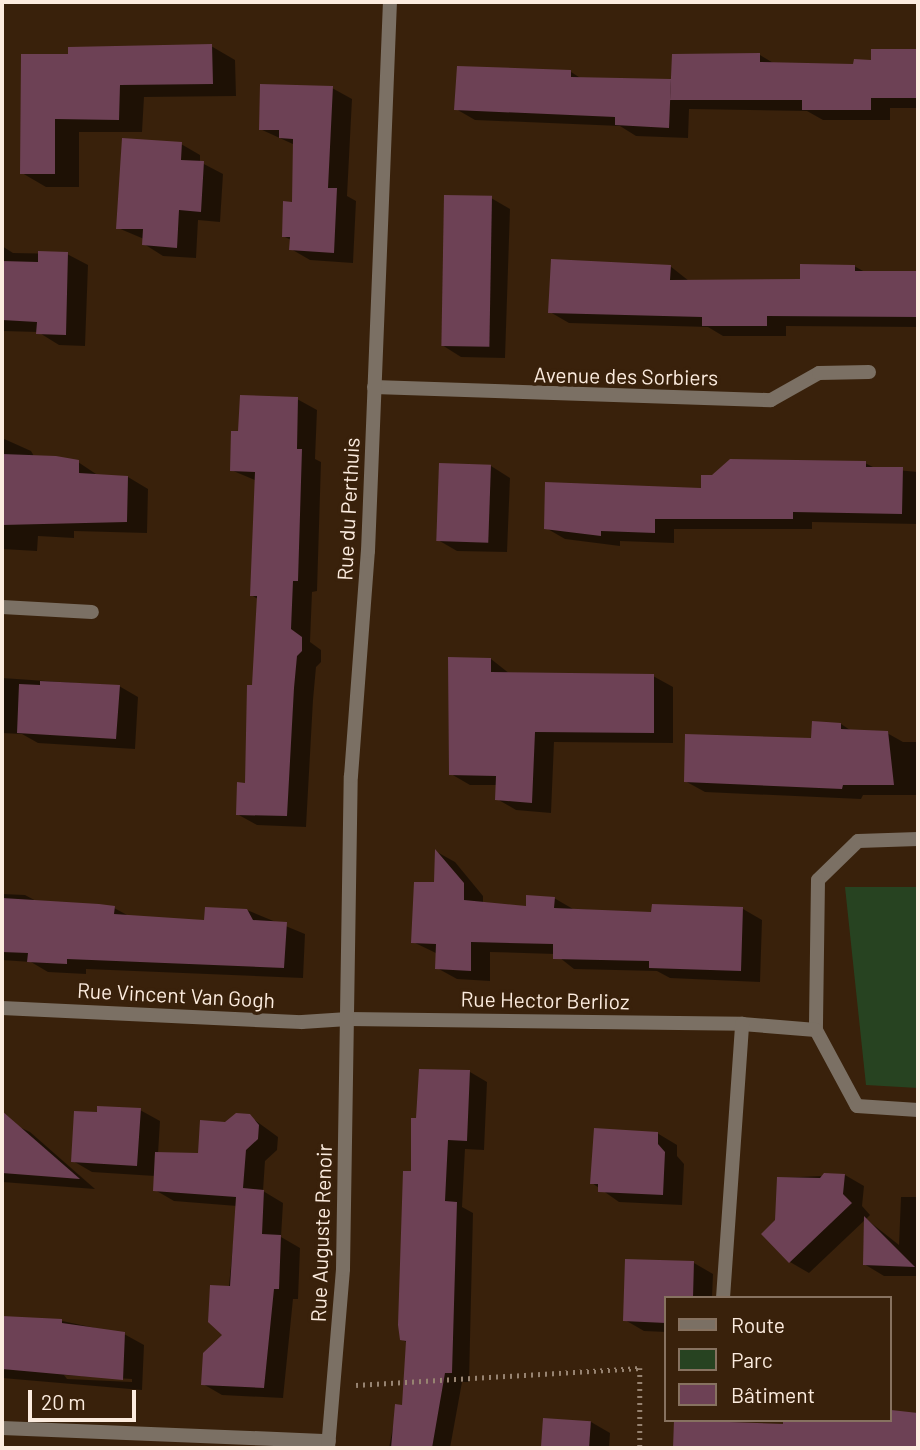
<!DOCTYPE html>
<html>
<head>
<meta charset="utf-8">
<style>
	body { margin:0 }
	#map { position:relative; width:920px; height:1450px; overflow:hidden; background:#39210b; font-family:Barlow,sans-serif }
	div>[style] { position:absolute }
	.green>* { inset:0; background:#274321 }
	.shadow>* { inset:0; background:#0007 }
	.building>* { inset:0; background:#6d4155; transform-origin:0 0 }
	.path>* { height:4.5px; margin-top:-2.25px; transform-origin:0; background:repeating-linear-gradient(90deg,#978371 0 2px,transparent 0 7px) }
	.street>* { height:14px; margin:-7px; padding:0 7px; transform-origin:7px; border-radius:7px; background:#7b7064 }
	span { translate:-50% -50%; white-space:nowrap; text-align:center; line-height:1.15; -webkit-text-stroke:7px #39210b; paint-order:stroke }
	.street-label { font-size:21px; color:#fcecdf }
	.frame { position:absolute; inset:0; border:4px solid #fcecdf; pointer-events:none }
	.legend { position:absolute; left:664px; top:1296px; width:228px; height:126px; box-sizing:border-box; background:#39210b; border:2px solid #877260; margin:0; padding:9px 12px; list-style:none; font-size:21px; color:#fcecdf }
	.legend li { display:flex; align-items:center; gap:14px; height:35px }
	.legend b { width:35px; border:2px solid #877260 }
	.scale { position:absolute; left:28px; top:1390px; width:108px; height:32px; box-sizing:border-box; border:4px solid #fcecdf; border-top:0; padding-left:9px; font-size:21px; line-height:24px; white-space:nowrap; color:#fcecdf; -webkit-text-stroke:5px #39210b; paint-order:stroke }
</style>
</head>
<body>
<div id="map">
	<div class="green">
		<i style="clip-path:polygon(845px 887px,918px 887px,918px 1088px,866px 1085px)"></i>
	</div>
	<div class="shadow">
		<i style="clip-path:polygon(211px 46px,235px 60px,236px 96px,144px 97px,142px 132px,79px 132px,79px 187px,46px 187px,22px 173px,70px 56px)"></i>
		<i style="clip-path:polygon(872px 50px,918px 50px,918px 108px,890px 108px,890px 120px,823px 120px,807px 111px,689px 109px,688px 138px,636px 136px,620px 126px,475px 120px,456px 109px,571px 72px,582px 79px,670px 80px,760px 55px,775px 64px,855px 65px,872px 61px)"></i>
		<i style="clip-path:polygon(332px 88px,352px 99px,347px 196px,356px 201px,353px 263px,310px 260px,291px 249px,291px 240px,283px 236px,293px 204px,295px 145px,260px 129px)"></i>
		<i style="clip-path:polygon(181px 144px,200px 155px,200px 162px,223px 174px,220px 222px,198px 220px,196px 258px,163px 256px,144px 244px,144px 239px,118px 228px)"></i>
		<i style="clip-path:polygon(491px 198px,510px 209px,505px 358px,461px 357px,442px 345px)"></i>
		<i style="clip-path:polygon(2px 246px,13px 253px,67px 254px,88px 265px,85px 346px,59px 345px,38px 332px,2px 331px)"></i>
		<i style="clip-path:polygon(670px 266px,689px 281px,802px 281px,854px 266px,865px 272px,918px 272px,918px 327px,786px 326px,786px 336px,723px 336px,708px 327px,569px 323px,550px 312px)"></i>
		<i style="clip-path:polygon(297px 399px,317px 410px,315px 459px,321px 462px,317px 591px,312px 592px,310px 642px,321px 650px,321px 662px,316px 667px,313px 700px,306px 827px,257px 825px,237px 814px,246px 784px,253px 687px,258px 599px,251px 595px,257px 481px,231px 470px,240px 433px)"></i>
		<i style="clip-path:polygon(2px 438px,31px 451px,35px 458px,78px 462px,99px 476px,128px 477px,148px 489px,147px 533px,74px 531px,74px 538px,38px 536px,37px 551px,2px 549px)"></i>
		<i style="clip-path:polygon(865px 463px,875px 468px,918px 472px,918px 524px,812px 522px,812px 529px,674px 529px,674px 543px,620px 541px,620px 546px,565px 539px,546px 528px,702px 490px)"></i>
		<i style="clip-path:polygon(491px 466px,510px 478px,507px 552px,457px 551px,438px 540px)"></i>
		<i style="clip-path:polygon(491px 659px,510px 674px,653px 676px,673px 687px,673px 743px,554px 742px,551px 813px,516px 810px,497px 799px,497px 785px,470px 785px,451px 774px)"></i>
		<i style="clip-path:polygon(2px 678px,119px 686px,138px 697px,135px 749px,38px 743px,22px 734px,2px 733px)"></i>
		<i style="clip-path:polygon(841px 724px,853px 732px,887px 733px,903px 742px,918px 742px,918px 795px,863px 795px,861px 799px,705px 792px,685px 781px,813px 740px)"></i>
		<i style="clip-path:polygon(437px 852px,455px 862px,483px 896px,483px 903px,528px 907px,554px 898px,573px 909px,653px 914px,743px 909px,762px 920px,760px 982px,670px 978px,657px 971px,574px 969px,555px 954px,490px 952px,490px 981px,457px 979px,437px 968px,438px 954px,413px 942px,435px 884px)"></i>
		<i style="clip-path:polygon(2px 894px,25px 895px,38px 902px,114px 908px,129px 916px,206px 922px,247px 910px,305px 934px,303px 978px,86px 969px,86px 974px,48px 972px,31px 962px,2px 960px)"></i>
		<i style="clip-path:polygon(470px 1072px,487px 1082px,484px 1150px,465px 1149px,462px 1207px,473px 1213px,469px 1382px,462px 1382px,450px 1448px,389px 1448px,397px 1406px,404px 1407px,408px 1343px,401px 1339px,418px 1120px)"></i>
		<i style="clip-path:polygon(140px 1110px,160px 1121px,158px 1154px,199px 1155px,225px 1124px,249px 1116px,278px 1137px,277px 1150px,265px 1161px,263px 1191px,283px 1203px,281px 1237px,300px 1248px,298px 1299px,293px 1299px,283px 1398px,222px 1395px,203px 1384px,224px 1335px,237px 1206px,174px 1201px,155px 1190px,155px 1176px,92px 1172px,73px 1161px,99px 1114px)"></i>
		<i style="clip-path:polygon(2px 1119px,30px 1132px,95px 1189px,2px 1182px)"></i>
		<i style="clip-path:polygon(657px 1133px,677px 1145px,677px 1156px,684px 1164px,682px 1205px,619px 1202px,592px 1183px)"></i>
		<i style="clip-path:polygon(845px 1175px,864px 1186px,862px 1206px,870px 1215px,866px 1219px,899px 1245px,901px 1197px,918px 1197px,918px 1276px,884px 1276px,864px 1264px,866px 1219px,809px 1273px,790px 1262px,763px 1234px,777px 1221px,778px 1178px)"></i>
		<i style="clip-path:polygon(694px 1263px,713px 1274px,712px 1298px,666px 1298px,666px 1332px,644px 1331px,625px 1320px)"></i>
		<i style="clip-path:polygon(evenodd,2px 1317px,62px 1321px,124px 1334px,144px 1345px,142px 1390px,2px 1378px,2px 1317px,64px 1375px,132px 1379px,132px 1382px,67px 1379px,64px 1375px)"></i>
		<i style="clip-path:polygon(891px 1412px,918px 1414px,918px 1448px,674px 1448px,676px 1420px,785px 1426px,890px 1420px)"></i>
		<i style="clip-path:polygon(544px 1420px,591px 1422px,610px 1433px,609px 1448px,543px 1448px)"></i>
	</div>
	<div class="building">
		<i style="clip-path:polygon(212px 44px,213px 84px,120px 85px,119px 120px,55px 119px,55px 174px,20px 174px,21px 54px,68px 54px,68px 47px)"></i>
		<i style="clip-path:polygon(871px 49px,918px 49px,918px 98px,871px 98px,871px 110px,802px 110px,802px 100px,670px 100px,672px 54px,760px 53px,760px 62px,853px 64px,854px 59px,871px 60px)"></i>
		<i style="clip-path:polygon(457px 66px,571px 70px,571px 77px,671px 79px,669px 128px,615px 125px,615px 117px,454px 110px)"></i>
		<i style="clip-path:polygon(260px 84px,333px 86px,328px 188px,337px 188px,334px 253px,289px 250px,290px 237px,282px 237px,283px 201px,292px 202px,293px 139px,279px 138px,279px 130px,259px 130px)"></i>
		<i style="clip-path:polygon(122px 138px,182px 142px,181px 160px,204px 161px,201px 212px,179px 210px,177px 248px,142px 245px,143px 229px,116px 229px)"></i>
		<i style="left:444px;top:195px;width:48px;height:151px;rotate:1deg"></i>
		<i style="clip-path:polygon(38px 251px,68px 252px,66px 335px,36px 334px,37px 322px,2px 320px,2px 261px,38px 262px)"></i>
		<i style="clip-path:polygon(551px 259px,671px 265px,670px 280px,800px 279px,800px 264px,855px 265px,855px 271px,918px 271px,918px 317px,767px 316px,767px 326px,702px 326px,702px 317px,548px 313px)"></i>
		<i style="clip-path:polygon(240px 395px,298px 397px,297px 449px,302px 449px,298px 581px,293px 581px,291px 629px,302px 637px,302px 651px,297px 656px,294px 688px,287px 816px,236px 815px,237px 782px,245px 783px,247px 685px,252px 685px,257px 596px,250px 596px,255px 472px,230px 471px,231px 431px,238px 431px)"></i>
		<i style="clip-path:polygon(2px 454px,56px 456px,79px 460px,79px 473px,128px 476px,127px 522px,2px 525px)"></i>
		<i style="clip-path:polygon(730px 459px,866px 461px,866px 467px,903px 467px,902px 514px,793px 512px,793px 519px,655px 519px,655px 533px,601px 531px,601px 536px,544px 529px,545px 482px,701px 488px,701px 475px,712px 475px)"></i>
		<i style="left:439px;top:463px;width:52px;height:78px;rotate:2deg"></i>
		<i style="clip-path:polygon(448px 657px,491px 658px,491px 672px,654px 674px,654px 733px,535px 732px,532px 803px,495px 800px,496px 776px,449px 775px)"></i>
		<i style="clip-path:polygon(40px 681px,120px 685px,116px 739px,17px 733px,19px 684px,40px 685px)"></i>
		<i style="clip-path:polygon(812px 721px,841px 723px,841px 729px,888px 731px,894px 785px,843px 785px,842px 789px,684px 782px,685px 734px,811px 738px)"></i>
		<i style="clip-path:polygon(435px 849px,464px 883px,464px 900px,526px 906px,526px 895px,555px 897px,554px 908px,651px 912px,652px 904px,743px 907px,741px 971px,649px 968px,649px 961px,553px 959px,553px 944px,471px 942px,471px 971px,435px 969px,436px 944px,411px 943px,414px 882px,434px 882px)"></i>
		<i style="clip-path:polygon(2px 898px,99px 904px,115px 906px,114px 914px,204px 920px,205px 907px,247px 909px,253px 920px,287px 922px,284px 968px,67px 959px,67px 964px,27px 962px,28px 953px,2px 952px)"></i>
		<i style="clip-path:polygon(419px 1069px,470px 1070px,467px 1141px,448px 1140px,445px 1201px,457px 1202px,452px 1373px,445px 1373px,432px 1448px,391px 1448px,395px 1404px,402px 1405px,406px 1341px,400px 1340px,398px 1325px,403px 1171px,411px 1171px,411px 1118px,416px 1118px)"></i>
		<i style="clip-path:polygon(97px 1106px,141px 1108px,137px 1166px,71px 1162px,74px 1111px,97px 1112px)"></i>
		<i style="clip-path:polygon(2px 1111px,80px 1179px,2px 1173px)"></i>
		<i style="clip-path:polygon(236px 1113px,250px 1114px,259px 1125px,258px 1139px,246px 1150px,243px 1188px,264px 1190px,262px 1234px,281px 1235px,279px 1289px,274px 1289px,264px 1388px,201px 1385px,203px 1353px,222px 1335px,208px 1322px,210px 1285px,230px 1286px,236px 1197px,153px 1191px,155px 1152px,198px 1153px,200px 1120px,225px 1122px)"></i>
		<i style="clip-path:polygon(594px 1128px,658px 1132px,658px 1144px,665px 1152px,663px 1195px,598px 1192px,598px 1184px,590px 1184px)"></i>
		<i style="clip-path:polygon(824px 1173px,845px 1174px,843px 1194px,852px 1203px,789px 1263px,761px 1234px,775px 1220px,777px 1177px,820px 1178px)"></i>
		<i style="clip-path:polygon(864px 1216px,915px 1267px,863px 1265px)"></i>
		<i style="clip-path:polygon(625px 1259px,694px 1261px,693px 1298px,666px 1298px,666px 1323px,623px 1321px)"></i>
		<i style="clip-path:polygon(2px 1316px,62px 1319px,62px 1323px,125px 1332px,123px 1380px,2px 1369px)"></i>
		<i style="clip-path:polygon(891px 1410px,918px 1413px,918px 1448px,673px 1448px,674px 1420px,783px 1424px,783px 1420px,890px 1420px)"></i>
		<i style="left:543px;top:1418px;width:48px;height:30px;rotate:4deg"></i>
	</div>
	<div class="path">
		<i style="left:356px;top:1385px;width:285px;rotate:-3.4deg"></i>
		<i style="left:640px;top:1368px;width:80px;rotate:90deg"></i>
	</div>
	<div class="street">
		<i style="left:374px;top:387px;width:397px;rotate:1.9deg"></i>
		<i style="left:771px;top:400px;width:55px;rotate:-29.4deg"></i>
		<i style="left:819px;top:373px;width:50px;rotate:-1.1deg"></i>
		<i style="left:2px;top:607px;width:90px;rotate:3.2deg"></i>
		<i style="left:918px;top:839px;width:60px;rotate:178.1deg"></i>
		<i style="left:858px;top:841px;width:56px;rotate:135.7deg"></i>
		<i style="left:818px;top:880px;width:150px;rotate:90.8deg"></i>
		<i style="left:816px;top:1030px;width:86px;rotate:61.7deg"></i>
		<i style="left:857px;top:1106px;width:61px;rotate:3.8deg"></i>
		<i style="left:2px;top:1008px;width:300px;rotate:2.7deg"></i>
		<i style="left:302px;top:1022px;width:46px;rotate:-3.7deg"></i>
		<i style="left:348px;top:1019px;width:394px;rotate:0.7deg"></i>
		<i style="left:742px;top:1024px;width:74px;rotate:4.6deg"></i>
		<i style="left:723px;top:1298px;width:275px;rotate:-86deg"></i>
		<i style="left:2px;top:1428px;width:327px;rotate:2.3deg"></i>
		<i style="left:328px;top:1448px;width:180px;rotate:-85.2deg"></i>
		<i style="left:343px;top:1269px;width:493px;rotate:-89.1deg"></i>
		<i style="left:351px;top:776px;width:226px;rotate:-85.7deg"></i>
		<i style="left:368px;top:551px;width:549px;rotate:-87.71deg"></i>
	</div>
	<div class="street-label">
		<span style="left:626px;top:376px;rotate:1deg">Avenue des Sorbiers</span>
		<span style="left:348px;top:509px;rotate:-87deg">Rue du Perthuis</span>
		<span style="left:176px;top:995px;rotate:3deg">Rue Vincent Van Gogh</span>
		<span style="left:545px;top:1000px;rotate:1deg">Rue Hector Berlioz</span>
		<span style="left:321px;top:1233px;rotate:-88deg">Rue Auguste Renoir</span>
	</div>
	<div class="frame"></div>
	<ul class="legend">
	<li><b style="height:9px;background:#7b7064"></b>Route</li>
	<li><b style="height:19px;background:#274321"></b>Parc</li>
	<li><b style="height:19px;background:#6d4155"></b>Bâtiment</li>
	</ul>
	<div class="scale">20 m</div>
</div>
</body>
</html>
